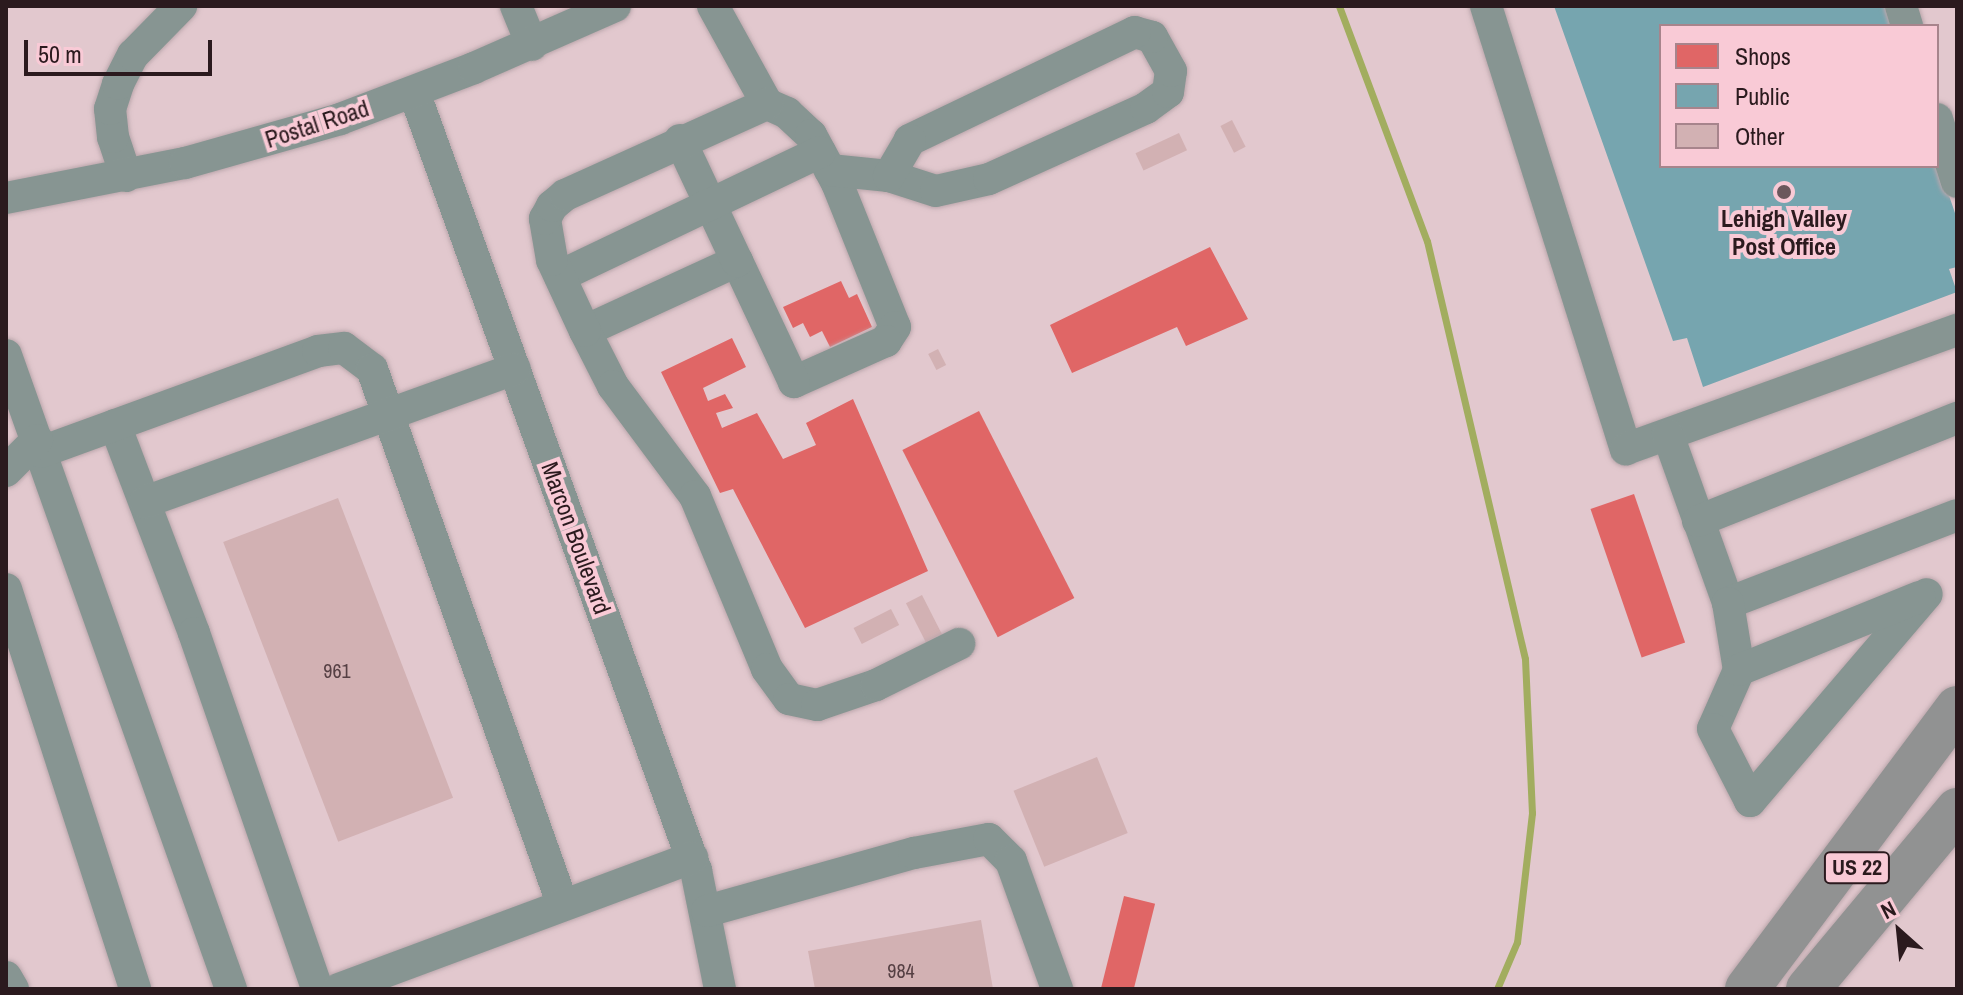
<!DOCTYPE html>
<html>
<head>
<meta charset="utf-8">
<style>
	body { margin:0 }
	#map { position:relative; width:1963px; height:995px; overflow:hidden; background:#e2c8ce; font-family:"Archivo Narrow",sans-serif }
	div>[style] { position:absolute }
	.shops>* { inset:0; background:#e06666; transform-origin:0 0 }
	.public>* { inset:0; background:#76a5af }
	.stream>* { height:7px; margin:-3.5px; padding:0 3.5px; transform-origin:3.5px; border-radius:3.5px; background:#a2ad5f }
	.building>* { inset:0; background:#d2b1b3; transform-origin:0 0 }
	.roads { filter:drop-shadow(0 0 2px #bba7ac) drop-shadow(0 0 2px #bba7ac) }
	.minor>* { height:32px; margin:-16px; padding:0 16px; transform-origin:16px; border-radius:16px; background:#879592 }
	.highway>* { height:44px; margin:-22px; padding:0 22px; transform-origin:22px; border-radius:22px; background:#919292 }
	.dots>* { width:22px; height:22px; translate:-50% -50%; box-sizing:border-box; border:4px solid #f9cad6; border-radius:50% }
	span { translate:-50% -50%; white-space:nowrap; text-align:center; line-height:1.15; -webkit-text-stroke:8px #f9cad6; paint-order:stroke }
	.number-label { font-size:20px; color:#564044 }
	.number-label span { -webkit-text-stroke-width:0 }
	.shield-label span { padding:2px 6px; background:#f9cad6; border:2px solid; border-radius:6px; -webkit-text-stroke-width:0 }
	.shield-label { font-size:22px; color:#2b1a1e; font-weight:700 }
	.street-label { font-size:24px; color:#2b1a1e }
	.poi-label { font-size:24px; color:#2b1a1e; font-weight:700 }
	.frame { position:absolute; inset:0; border:8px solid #2b1a1e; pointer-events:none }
	.legend { position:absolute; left:1659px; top:24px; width:280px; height:144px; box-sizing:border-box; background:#f9cad6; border:2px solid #a7848c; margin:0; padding:10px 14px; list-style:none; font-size:24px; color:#2b1a1e }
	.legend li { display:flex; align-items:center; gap:16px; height:40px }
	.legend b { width:40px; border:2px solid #a7848c }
	.north { position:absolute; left:1859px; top:891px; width:80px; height:80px; -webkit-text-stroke:6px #f9cad6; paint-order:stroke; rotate:333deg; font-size:22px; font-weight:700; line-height:32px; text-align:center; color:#2b1a1e }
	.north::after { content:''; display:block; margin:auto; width:28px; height:36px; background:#2b1a1e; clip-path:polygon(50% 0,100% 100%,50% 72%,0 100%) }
	.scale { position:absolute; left:24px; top:40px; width:188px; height:36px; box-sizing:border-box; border:4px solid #2b1a1e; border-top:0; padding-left:10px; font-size:24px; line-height:28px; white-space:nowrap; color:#2b1a1e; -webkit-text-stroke:6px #f9cad6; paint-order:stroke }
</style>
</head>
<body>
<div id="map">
	<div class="shops">
		<i style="clip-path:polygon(1210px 247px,1248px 319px,1186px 346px,1177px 327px,1072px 373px,1050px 325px)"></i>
		<i style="clip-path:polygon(841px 281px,849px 298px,857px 294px,872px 327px,830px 347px,822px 331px,810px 337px,803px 323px,793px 328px,783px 307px)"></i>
		<i style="clip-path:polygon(732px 338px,746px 367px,703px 388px,708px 401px,725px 394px,733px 408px,716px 413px,722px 428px,757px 413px,783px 459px,816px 445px,806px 423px,853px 399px,928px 571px,805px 628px,733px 489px,720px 493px,661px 372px)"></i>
		<i style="left:979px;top:411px;width:210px;height:86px;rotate:63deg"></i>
		<i style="left:1634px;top:494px;width:157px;height:46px;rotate:71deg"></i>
		<i style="left:1124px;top:896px;width:32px;height:96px;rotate:14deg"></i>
	</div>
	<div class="public">
		<i style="clip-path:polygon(1554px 6px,1884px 6px,1891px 26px,1661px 26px,1661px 166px,1939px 166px,1957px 219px,1957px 267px,1949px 269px,1957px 292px,1703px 387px,1687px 338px,1673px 341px)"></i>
	</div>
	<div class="stream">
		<i style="left:1339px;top:6px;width:251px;rotate:69.5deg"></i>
		<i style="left:1427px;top:241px;width:429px;rotate:76.8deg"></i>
		<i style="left:1525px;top:659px;width:154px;rotate:87.4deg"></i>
		<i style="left:1532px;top:813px;width:130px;rotate:96.6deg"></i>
		<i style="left:1517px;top:942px;width:51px;rotate:113.1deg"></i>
	</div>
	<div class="building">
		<i style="left:1232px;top:120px;width:30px;height:13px;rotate:63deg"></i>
		<i style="left:1179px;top:133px;width:19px;height:48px;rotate:65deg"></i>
		<i style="left:938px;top:349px;width:18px;height:11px;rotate:63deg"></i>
		<i style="left:338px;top:498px;width:321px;height:123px;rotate:69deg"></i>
		<i style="left:922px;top:595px;width:46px;height:18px;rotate:63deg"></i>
		<i style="left:891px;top:609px;width:18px;height:42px;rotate:63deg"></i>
		<i style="left:1097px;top:757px;width:82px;height:90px;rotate:68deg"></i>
		<i style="clip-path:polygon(981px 920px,993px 989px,815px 989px,808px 951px)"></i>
	</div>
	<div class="roads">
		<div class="minor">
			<i style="left:516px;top:6px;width:42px;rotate:67.7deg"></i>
			<i style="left:713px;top:6px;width:112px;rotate:61.1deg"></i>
			<i style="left:767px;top:104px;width:22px;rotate:24deg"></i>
			<i style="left:787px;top:113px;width:33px;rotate:43deg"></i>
			<i style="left:811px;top:135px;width:55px;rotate:61.6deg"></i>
			<i style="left:837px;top:183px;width:155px;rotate:68.1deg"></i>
			<i style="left:895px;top:327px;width:17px;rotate:123deg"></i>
			<i style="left:886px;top:341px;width:101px;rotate:156deg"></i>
			<i style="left:794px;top:382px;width:134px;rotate:-115.2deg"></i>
			<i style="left:737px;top:261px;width:167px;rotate:155.3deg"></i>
			<i style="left:585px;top:331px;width:62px;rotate:63deg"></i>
			<i style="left:613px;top:386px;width:137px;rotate:53.3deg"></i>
			<i style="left:695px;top:496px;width:187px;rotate:67.4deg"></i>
			<i style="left:767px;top:669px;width:37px;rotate:54deg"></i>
			<i style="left:789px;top:699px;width:29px;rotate:12deg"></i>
			<i style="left:817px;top:705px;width:62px;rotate:-18.7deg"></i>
			<i style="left:876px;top:685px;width:93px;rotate:-26.3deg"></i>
			<i style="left:1486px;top:6px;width:465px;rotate:72.5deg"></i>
			<i style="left:1626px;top:449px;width:352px;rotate:-19.8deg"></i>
			<i style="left:1901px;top:6px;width:21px;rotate:73deg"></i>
			<i style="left:414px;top:92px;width:828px;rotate:70.08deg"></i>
			<i style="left:696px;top:870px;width:121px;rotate:78.6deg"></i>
			<i style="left:1937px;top:119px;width:66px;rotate:72.4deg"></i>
			<i style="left:680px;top:140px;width:134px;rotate:64.8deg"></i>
			<i style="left:830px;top:170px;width:59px;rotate:5.8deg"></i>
			<i style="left:889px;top:176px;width:49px;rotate:17.7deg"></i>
			<i style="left:936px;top:191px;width:54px;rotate:-12.8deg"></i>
			<i style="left:989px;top:179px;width:172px;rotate:-24.3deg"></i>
			<i style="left:1146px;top:108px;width:27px;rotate:-36deg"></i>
			<i style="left:1168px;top:92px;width:21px;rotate:-82deg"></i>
			<i style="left:1171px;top:71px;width:39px;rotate:-119deg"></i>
			<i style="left:1152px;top:37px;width:18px;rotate:-164deg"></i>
			<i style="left:1135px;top:32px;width:250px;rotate:154.4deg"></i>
			<i style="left:910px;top:140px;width:42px;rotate:120.3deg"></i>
			<i style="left:126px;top:176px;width:41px;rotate:-108.4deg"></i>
			<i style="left:113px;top:137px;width:28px;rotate:-96deg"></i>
			<i style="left:110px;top:109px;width:26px;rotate:-72deg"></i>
			<i style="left:118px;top:84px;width:33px;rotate:-63deg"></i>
			<i style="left:133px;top:55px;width:69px;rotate:-45.6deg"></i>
			<i style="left:6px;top:198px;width:182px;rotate:-11.1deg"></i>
			<i style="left:185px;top:163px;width:161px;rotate:-15.8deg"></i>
			<i style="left:340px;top:119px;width:143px;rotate:-20.8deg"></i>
			<i style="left:474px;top:68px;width:154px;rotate:-23.7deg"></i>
			<i style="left:560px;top:276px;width:288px;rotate:-25.5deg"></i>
			<i style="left:585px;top:331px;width:78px;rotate:-114.9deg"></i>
			<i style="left:552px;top:260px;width:42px;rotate:-99.7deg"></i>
			<i style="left:545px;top:219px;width:15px;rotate:-62deg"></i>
			<i style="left:552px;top:206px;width:17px;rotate:-40deg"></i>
			<i style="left:565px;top:195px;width:222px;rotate:-24.3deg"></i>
			<i style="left:6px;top:355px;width:673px;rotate:70.46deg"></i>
			<i style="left:115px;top:425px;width:222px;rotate:69.2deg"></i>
			<i style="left:194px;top:633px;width:377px;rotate:70.9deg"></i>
			<i style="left:1668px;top:435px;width:178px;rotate:70.3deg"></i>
			<i style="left:1728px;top:603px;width:245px;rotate:-21deg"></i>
			<i style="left:41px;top:452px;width:295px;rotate:-20deg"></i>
			<i style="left:318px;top:351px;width:26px;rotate:-7deg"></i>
			<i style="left:344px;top:348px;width:35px;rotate:37deg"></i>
			<i style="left:372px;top:369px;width:567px;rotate:70.41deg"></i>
			<i style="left:6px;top:471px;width:44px;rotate:-45deg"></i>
			<i style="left:145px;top:502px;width:393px;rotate:-19.8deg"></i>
			<i style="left:1698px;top:521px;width:279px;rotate:-21.7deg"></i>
			<i style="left:6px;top:589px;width:420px;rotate:72.1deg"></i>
			<i style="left:1728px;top:603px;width:68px;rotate:80.7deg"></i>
			<i style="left:1739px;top:670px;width:64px;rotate:113.8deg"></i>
			<i style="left:1713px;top:729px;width:81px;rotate:62.8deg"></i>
			<i style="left:1750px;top:801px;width:272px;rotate:-49.5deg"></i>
			<i style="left:1739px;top:670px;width:195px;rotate:-22deg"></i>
			<i style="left:707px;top:911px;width:215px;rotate:-15.7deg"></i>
			<i style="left:914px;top:853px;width:76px;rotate:-10.6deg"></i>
			<i style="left:989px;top:839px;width:31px;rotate:45deg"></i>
			<i style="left:1011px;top:861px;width:136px;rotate:70.2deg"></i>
			<i style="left:6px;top:977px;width:14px;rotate:60deg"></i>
			<i style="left:339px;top:989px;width:377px;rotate:-20.4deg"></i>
		</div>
		<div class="highway">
			<i style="left:1747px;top:989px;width:351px;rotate:-53.2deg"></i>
			<i style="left:1808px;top:989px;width:233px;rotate:-50.2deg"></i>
		</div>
	</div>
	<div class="dots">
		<i style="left:1784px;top:192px;background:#6b575c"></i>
	</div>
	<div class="number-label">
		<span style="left:337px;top:670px">961</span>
		<span style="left:901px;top:970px">984</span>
	</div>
	<div class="shield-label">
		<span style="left:1857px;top:868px">US 22</span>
	</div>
	<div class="street-label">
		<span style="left:317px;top:124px;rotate:-18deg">Postal Road</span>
		<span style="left:576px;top:538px;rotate:70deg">Marcon Boulevard</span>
	</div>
	<div class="poi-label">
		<span style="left:1784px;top:233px">Lehigh Valley<br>Post Office</span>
	</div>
	<div class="frame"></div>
	<ul class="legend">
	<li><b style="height:22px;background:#e06666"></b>Shops</li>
	<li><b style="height:22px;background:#76a5af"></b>Public</li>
	<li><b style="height:22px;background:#d2b1b3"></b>Other</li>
	</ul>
	<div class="north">N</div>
	<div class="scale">50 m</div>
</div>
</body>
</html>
